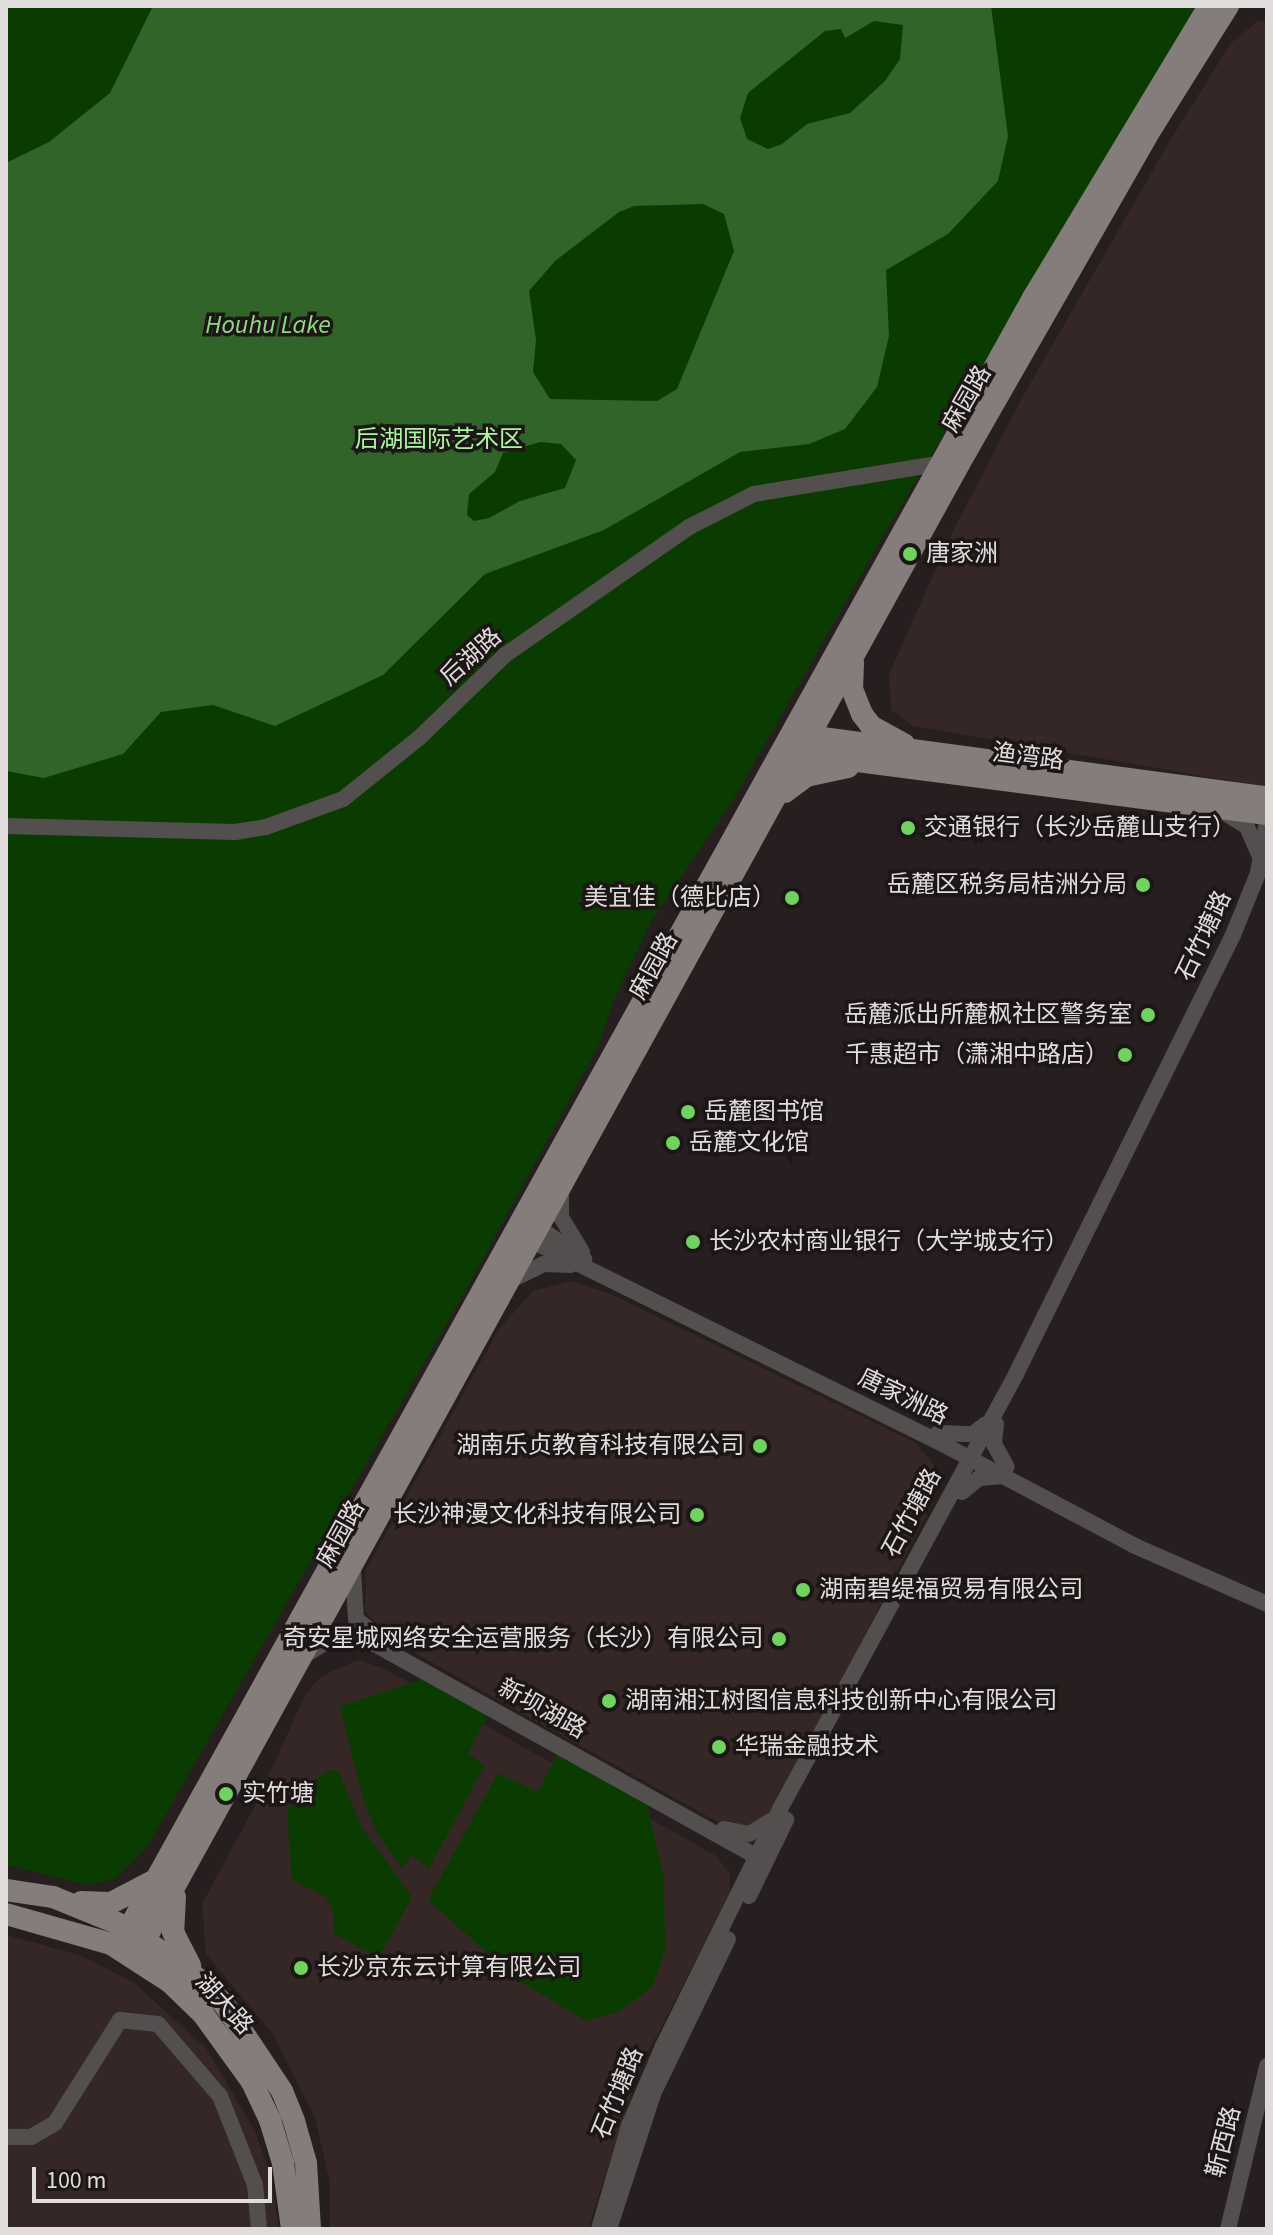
<!DOCTYPE html>
<html>
<head>
<meta charset="utf-8">
<style>
	body { margin:0 }
	#map { position:relative; width:1273px; height:2235px; overflow:hidden; background:#271f1f; font-family:"Source Sans 3","Noto Sans SC",sans-serif }
	div>[style] { position:absolute }
	.built>* { inset:0; background:#362727 }
	.green>* { inset:0; background:#0a3c02 }
	.water>* { inset:0; background:#316428 }
	.minor>* { height:16px; margin:-8px; padding:0 8px; transform-origin:8px; border-radius:8px; background:#534f4f }
	.major>* { height:22px; margin:-11px; padding:0 11px; transform-origin:11px; border-radius:11px; background:#857c7c }
	.dots>* { width:22px; height:22px; translate:-50% -50%; box-sizing:border-box; border:4px solid #1d1616; border-radius:50% }
	span { translate:-50% -50%; white-space:nowrap; text-align:center; line-height:1.15; -webkit-text-stroke:7px #1d1616; paint-order:stroke }
	.street-label { font-size:24px; color:#e1dcdc }
	.park-label { font-size:24px; color:#abf59f }
	.poi-label { font-size:24px; color:#e1dcdc }
	.left { translate:0 -50%; text-align:left }
	.right { translate:-100% -50%; text-align:right }
	.water-label { font-size:26px; color:#90d883; font-style:italic }
	.frame { position:absolute; inset:0; border:8px solid #e1dcdc; pointer-events:none }
	.scale { position:absolute; left:32px; top:2167px; width:240px; height:36px; box-sizing:border-box; border:4px solid #e1dcdc; border-top:0; padding-left:10px; font-size:24px; line-height:28px; white-space:nowrap; color:#e1dcdc; -webkit-text-stroke:6px #1d1616; paint-order:stroke }
</style>
</head>
<body>
<div id="map">
	<div class="built">
		<i style="clip-path:polygon(1258px 21px,1267px 21px,1267px 787px,913px 726px,891px 710px,889px 674px,952px 533px,1023px 396px,1171px 139px,1231px 43px)"></i>
		<i style="clip-path:polygon(572px 1281px,613px 1295px,916px 1443px,936px 1468px,935px 1497px,782px 1799px,761px 1820px,747px 1825px,720px 1823px,509px 1706px,386px 1636px,365px 1611px,366px 1570px,499px 1329px,533px 1291px)"></i>
		<i style="clip-path:polygon(358px 1660px,385px 1669px,716px 1856px,730px 1874px,730px 1896px,640px 2067px,588px 2229px,330px 2229px,330px 2183px,315px 2117px,273px 2034px,206px 1954px,202px 1904px,254px 1808px,306px 1693px,322px 1676px)"></i>
		<i style="clip-path:polygon(6px 1935px,80px 1955px,133px 1982px,206px 2048px,255px 2131px,270px 2174px,279px 2229px,6px 2229px)"></i>
	</div>
	<div class="green">
		<i style="clip-path:polygon(6px 6px,1200px 6px,883px 536px,732px 802px,652px 920px,612px 1004px,599px 1045px,473px 1277px,147px 1847px,115px 1879px,90px 1885px,6px 1865px)"></i>
		<i style="clip-path:polygon(425px 1679px,488px 1715px,468px 1753px,484px 1766px,429px 1869px,412px 1855px,402px 1868px,378px 1834px,364px 1802px,340px 1706px)"></i>
		<i style="clip-path:polygon(557px 1755px,647px 1804px,664px 1880px,665px 1950px,652px 1987px,619px 2012px,585px 2020px,519px 1981px,428px 1900px,498px 1773px,538px 1792px)"></i>
		<i style="clip-path:polygon(330px 1770px,338px 1771px,363px 1829px,412px 1897px,379px 1958px,333px 1933px,333px 1910px,325px 1896px,292px 1880px,287px 1814px,297px 1790px)"></i>
	</div>
	<div class="water">
		<i style="clip-path:polygon(evenodd,153px 6px,991px 6px,1008px 136px,998px 181px,948px 234px,886px 270px,889px 336px,877px 387px,845px 429px,809px 444px,740px 452px,604px 530px,485px 574px,383px 675px,275px 726px,213px 705px,161px 712px,123px 754px,44px 778px,6px 771px,6px 163px,49px 142px,110px 93px,153px 6px,874px 21px,903px 25px,900px 59px,885px 81px,850px 113px,807px 124px,782px 144px,768px 149px,747px 139px,740px 118px,748px 93px,825px 31px,841px 29px,845px 38px,874px 21px,153px 6px,703px 204px,724px 214px,734px 251px,677px 389px,657px 401px,550px 399px,533px 372px,536px 340px,529px 291px,555px 261px,619px 212px,634px 206px,703px 204px,153px 6px,540px 442px,561px 444px,576px 460px,565px 488px,520px 501px,489px 518px,474px 521px,467px 515px,469px 494px,495px 472px,503px 453px,540px 442px)"></i>
	</div>
	<div class="minor">
		<i style="left:1225px;top:813px;width:26px;rotate:32deg"></i>
		<i style="left:1247px;top:827px;width:30px;rotate:66deg"></i>
		<i style="left:6px;top:826px;width:229px;rotate:1.5deg"></i>
		<i style="left:235px;top:832px;width:31px;rotate:-9deg"></i>
		<i style="left:266px;top:827px;width:82px;rotate:-20deg"></i>
		<i style="left:343px;top:799px;width:97px;rotate:-38.8deg"></i>
		<i style="left:419px;top:738px;width:120px;rotate:-44deg"></i>
		<i style="left:505px;top:655px;width:224px;rotate:-34.8deg"></i>
		<i style="left:689px;top:527px;width:73px;rotate:-26.9deg"></i>
		<i style="left:754px;top:494px;width:198px;rotate:-9.3deg"></i>
		<i style="left:561px;top:1189px;width:28px;rotate:90deg"></i>
		<i style="left:561px;top:1217px;width:41px;rotate:59deg"></i>
		<i style="left:531px;top:1222px;width:65px;rotate:34.9deg"></i>
		<i style="left:522px;top:1236px;width:461px;rotate:26.3deg"></i>
		<i style="left:935px;top:1440px;width:226px;rotate:27.9deg"></i>
		<i style="left:1135px;top:1546px;width:144px;rotate:23.7deg"></i>
		<i style="left:511px;top:1280px;width:37px;rotate:-26deg"></i>
		<i style="left:544px;top:1264px;width:27px;rotate:2deg"></i>
		<i style="left:996px;top:1424px;width:20px;rotate:96deg"></i>
		<i style="left:994px;top:1444px;width:26px;rotate:61deg"></i>
		<i style="left:938px;top:1433px;width:35px;rotate:2deg"></i>
		<i style="left:973px;top:1434px;width:16px;rotate:-38deg"></i>
		<i style="left:962px;top:1492px;width:22px;rotate:-39deg"></i>
		<i style="left:979px;top:1478px;width:24px;rotate:-5deg"></i>
		<i style="left:353px;top:1570px;width:49px;rotate:86.5deg"></i>
		<i style="left:356px;top:1619px;width:31px;rotate:38deg"></i>
		<i style="left:305px;top:1655px;width:35px;rotate:-31deg"></i>
		<i style="left:335px;top:1637px;width:27px"></i>
		<i style="left:362px;top:1637px;width:461px;rotate:29.1deg"></i>
		<i style="left:724px;top:1829px;width:25px;rotate:11deg"></i>
		<i style="left:749px;top:1834px;width:27px;rotate:-31deg"></i>
		<i style="left:749px;top:1896px;width:85px;rotate:-64deg"></i>
		<i style="left:6px;top:2137px;width:25px"></i>
		<i style="left:31px;top:2137px;width:28px;rotate:-30deg"></i>
		<i style="left:55px;top:2123px;width:122px;rotate:-57.7deg"></i>
		<i style="left:120px;top:2020px;width:38px;rotate:6deg"></i>
		<i style="left:158px;top:2024px;width:95px;rotate:49.3deg"></i>
		<i style="left:220px;top:2096px;width:96px;rotate:68.5deg"></i>
		<i style="left:255px;top:2185px;width:44px;rotate:84.8deg"></i>
		<i style="left:599px;top:2229px;width:107px;rotate:-73.8deg"></i>
		<i style="left:629px;top:2126px;width:87px;rotate:-67deg"></i>
		<i style="left:663px;top:2046px;width:264px;rotate:-63.7deg"></i>
		<i style="left:780px;top:1809px;width:495px;rotate:-61.5deg"></i>
		<i style="left:1016px;top:1374px;width:490px;rotate:-63.7deg"></i>
		<i style="left:1233px;top:935px;width:67px;rotate:-68deg"></i>
		<i style="left:1258px;top:873px;width:53px;rotate:-80.2deg"></i>
		<i style="left:609px;top:2229px;width:142px;rotate:-71.9deg"></i>
		<i style="left:653px;top:2094px;width:172px;rotate:-64.2deg"></i>
		<i style="left:1228px;top:2229px;width:168px;rotate:-76.5deg"></i>
	</div>
	<div class="major">
		<i style="left:853px;top:663px;width:26px;rotate:92deg"></i>
		<i style="left:852px;top:689px;width:27px;rotate:68deg"></i>
		<i style="left:862px;top:714px;width:15px;rotate:53deg"></i>
		<i style="left:871px;top:726px;width:38px;rotate:29deg"></i>
		<i style="left:800px;top:735px;width:471px;rotate:7.6deg"></i>
		<i style="left:788px;top:752px;width:483px;rotate:7.4deg"></i>
		<i style="left:785px;top:792px;width:26px;rotate:-37deg"></i>
		<i style="left:806px;top:776px;width:43px;rotate:-12.1deg"></i>
		<i style="left:6px;top:1890px;width:48px;rotate:8.5deg"></i>
		<i style="left:53px;top:1897px;width:69px;rotate:22.1deg"></i>
		<i style="left:117px;top:1923px;width:80px;rotate:32.7deg"></i>
		<i style="left:184px;top:1966px;width:55px;rotate:43.5deg"></i>
		<i style="left:224px;top:2004px;width:105px;rotate:56.3deg"></i>
		<i style="left:282px;top:2091px;width:32px;rotate:68deg"></i>
		<i style="left:294px;top:2121px;width:44px;rotate:74.1deg"></i>
		<i style="left:306px;top:2163px;width:66px;rotate:86.5deg"></i>
		<i style="left:175px;top:1897px;width:35px;rotate:93deg"></i>
		<i style="left:173px;top:1932px;width:38px;rotate:63deg"></i>
		<i style="left:81px;top:1902px;width:30px;rotate:2deg"></i>
		<i style="left:111px;top:1903px;width:47px;rotate:-27.6deg"></i>
		<i style="left:6px;top:1914px;width:109px;rotate:15.9deg"></i>
		<i style="left:111px;top:1944px;width:70px;rotate:32.8deg"></i>
		<i style="left:170px;top:1982px;width:46px;rotate:44.1deg"></i>
		<i style="left:203px;top:2014px;width:84px;rotate:54.2deg"></i>
		<i style="left:252px;top:2082px;width:42px;rotate:64.7deg"></i>
		<i style="left:270px;top:2120px;width:45px;rotate:73.2deg"></i>
		<i style="left:283px;top:2163px;width:67px;rotate:82.2deg"></i>
		<i style="left:118px;top:1948px;width:1887px;rotate:-60.99deg"></i>
		<i style="left:1033px;top:298px;width:341px;rotate:-58.9deg"></i>
		<i style="left:135px;top:1958px;width:1706px;rotate:-61.12deg"></i>
		<i style="left:959px;top:464px;width:377px;rotate:-60.2deg"></i>
		<i style="left:1146px;top:137px;width:155px;rotate:-58deg"></i>
	</div>
	<div class="dots">
		<i style="left:910px;top:554px;background:#70d35f"></i>
		<i style="left:908px;top:828px;background:#70d35f"></i>
		<i style="left:1143px;top:885px;background:#70d35f"></i>
		<i style="left:792px;top:898px;background:#70d35f"></i>
		<i style="left:1148px;top:1015px;background:#70d35f"></i>
		<i style="left:1125px;top:1055px;background:#70d35f"></i>
		<i style="left:688px;top:1112px;background:#70d35f"></i>
		<i style="left:673px;top:1143px;background:#70d35f"></i>
		<i style="left:693px;top:1242px;background:#70d35f"></i>
		<i style="left:760px;top:1446px;background:#70d35f"></i>
		<i style="left:697px;top:1515px;background:#70d35f"></i>
		<i style="left:803px;top:1590px;background:#70d35f"></i>
		<i style="left:779px;top:1639px;background:#70d35f"></i>
		<i style="left:609px;top:1701px;background:#70d35f"></i>
		<i style="left:719px;top:1747px;background:#70d35f"></i>
		<i style="left:226px;top:1794px;background:#70d35f"></i>
		<i style="left:301px;top:1968px;background:#70d35f"></i>
	</div>
	<div class="street-label">
		<span style="left:967px;top:399px;rotate:-60deg">麻园路</span>
		<span style="left:471px;top:657px;rotate:-42deg">后湖路</span>
		<span style="left:1028px;top:757px;rotate:7deg">渔湾路</span>
		<span style="left:1204px;top:936px;rotate:-65deg">石竹塘路</span>
		<span style="left:654px;top:966px;rotate:-61deg">麻园路</span>
		<span style="left:903px;top:1397px;rotate:26deg">唐家洲路</span>
		<span style="left:912px;top:1513px;rotate:-62deg">石竹塘路</span>
		<span style="left:341px;top:1534px;rotate:-61deg">麻园路</span>
		<span style="left:542px;top:1709px;rotate:29deg">新坝湖路</span>
		<span style="left:224px;top:2004px;rotate:48deg">湖大路</span>
		<span style="left:618px;top:2093px;rotate:-68deg">石竹塘路</span>
		<span style="left:1224px;top:2142px;rotate:-76deg">靳西路</span>
	</div>
	<div class="park-label">
		<span style="left:439px;top:440px">后湖国际艺术区</span>
	</div>
	<div class="poi-label">
		<span class="left" style="left:926px;top:554px">唐家洲</span>
		<span class="left" style="left:924px;top:828px">交通银行（长沙岳麓山支行）</span>
		<span class="right" style="left:1127px;top:885px">岳麓区税务局桔洲分局</span>
		<span class="right" style="left:776px;top:898px">美宜佳（德比店）</span>
		<span class="right" style="left:1132px;top:1015px">岳麓派出所麓枫社区警务室</span>
		<span class="right" style="left:1109px;top:1055px">千惠超市（潇湘中路店）</span>
		<span class="left" style="left:704px;top:1112px">岳麓图书馆</span>
		<span class="left" style="left:689px;top:1143px">岳麓文化馆</span>
		<span class="left" style="left:709px;top:1242px">长沙农村商业银行（大学城支行）</span>
		<span class="right" style="left:744px;top:1446px">湖南乐贞教育科技有限公司</span>
		<span class="right" style="left:681px;top:1515px">长沙神漫文化科技有限公司</span>
		<span class="left" style="left:819px;top:1590px">湖南碧缇福贸易有限公司</span>
		<span class="right" style="left:763px;top:1639px">奇安星城网络安全运营服务（长沙）有限公司</span>
		<span class="left" style="left:625px;top:1701px">湖南湘江树图信息科技创新中心有限公司</span>
		<span class="left" style="left:735px;top:1747px">华瑞金融技术</span>
		<span class="left" style="left:242px;top:1794px">实竹塘</span>
		<span class="left" style="left:317px;top:1968px">长沙京东云计算有限公司</span>
	</div>
	<div class="water-label">
		<span style="left:268px;top:325px">Houhu Lake</span>
	</div>
	<div class="frame"></div>
	<div class="scale">100 m</div>
</div>
</body>
</html>
